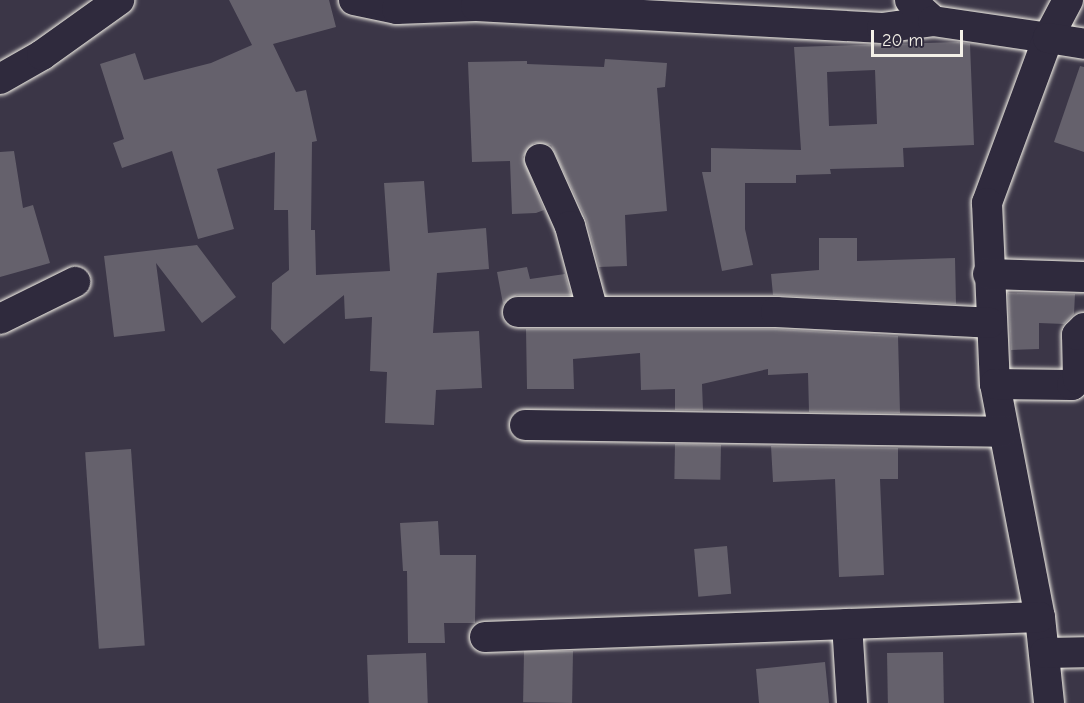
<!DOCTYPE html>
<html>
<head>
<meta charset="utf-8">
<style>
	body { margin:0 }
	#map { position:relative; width:1084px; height:703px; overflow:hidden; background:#3b3647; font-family:"Comic Neue",sans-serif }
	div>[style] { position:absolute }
	.building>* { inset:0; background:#65616c; transform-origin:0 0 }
	.roads { filter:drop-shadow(0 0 2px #f4f1e8) drop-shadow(0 0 2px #f4f1e8) }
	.minor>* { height:30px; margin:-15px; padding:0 15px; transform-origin:15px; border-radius:15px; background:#2f2a3d }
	span { translate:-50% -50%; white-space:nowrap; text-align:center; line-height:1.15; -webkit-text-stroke:4.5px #2f2a3d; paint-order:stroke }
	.scale { position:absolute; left:871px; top:30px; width:92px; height:27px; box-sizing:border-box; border:3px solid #f4f1e8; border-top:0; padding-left:8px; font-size:18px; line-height:21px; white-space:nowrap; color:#f4f1e8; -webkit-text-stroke:4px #2f2a3d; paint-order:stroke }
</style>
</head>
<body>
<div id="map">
	<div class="building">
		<i style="clip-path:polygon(229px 0,329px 0,336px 27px,273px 44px,296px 92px,306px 90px,317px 141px,312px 142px,311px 230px,315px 230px,316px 275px,390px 271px,384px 183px,424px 181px,428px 233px,486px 228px,489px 269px,437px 273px,433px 333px,479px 331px,482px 388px,436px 390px,434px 425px,385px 423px,387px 372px,370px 371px,372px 317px,345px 319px,344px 295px,284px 344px,271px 329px,272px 283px,289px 270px,288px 210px,274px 210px,275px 152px,217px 169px,234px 229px,198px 239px,172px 151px,122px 168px,113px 143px,124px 139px,100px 64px,135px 53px,144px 80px,211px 63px,252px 45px)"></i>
		<i style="clip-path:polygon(evenodd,958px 42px,970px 44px,974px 145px,903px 148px,904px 167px,830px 169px,831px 174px,796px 175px,796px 183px,745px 183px,745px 229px,753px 265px,722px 271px,702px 172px,711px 172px,711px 148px,801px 150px,794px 47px,958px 42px,875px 70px,877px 124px,829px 126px,827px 72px,875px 70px)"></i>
		<i style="clip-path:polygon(605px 59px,667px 63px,665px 87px,657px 88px,667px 211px,625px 215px,627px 266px,599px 267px,586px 219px,551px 145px,534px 143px,523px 157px,544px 210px,536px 213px,512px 214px,510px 161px,472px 162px,468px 62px,527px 61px,527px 64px,604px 67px)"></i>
		<i style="clip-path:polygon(1080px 66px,1084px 67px,1084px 152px,1054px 142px)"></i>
		<i style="clip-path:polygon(14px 151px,23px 208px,33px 205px,50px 263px,0 277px,0 152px)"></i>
		<i style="clip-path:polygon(819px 238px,857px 238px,857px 261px,955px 258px,956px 304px,773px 295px,771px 274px,819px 270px)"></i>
		<i style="clip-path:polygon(197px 245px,236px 297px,202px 323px,156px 263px,165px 331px,114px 337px,104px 256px)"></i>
		<i style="clip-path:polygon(527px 267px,530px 279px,565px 274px,571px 295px,517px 295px,503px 304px,497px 272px)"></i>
		<i style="clip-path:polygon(1008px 293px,1075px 294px,1074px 314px,1064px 324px,1039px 323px,1039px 349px,1011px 350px)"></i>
		<i style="clip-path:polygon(526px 329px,776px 329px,898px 336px,900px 413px,809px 412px,808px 373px,768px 375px,768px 369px,702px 384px,703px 410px,675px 410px,675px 389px,641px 390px,640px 353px,573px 359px,574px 389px,527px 389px)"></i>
		<i style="left:675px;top:444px;width:46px;height:35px;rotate:1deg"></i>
		<i style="clip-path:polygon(771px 446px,898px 448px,898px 479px,880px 479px,884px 575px,839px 577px,835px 479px,773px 482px)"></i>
		<i style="left:131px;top:449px;width:197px;height:46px;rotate:86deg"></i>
		<i style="clip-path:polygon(438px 521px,440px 555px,476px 555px,475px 623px,444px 623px,445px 643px,408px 643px,407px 571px,403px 571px,400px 523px)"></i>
		<i style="left:727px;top:546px;width:48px;height:33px;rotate:85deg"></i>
		<i style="left:573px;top:651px;width:52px;height:49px;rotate:91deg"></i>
		<i style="left:943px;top:652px;width:51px;height:56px;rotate:89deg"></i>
		<i style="left:426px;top:653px;width:50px;height:59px;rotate:88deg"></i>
		<i style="clip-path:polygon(825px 662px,829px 703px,759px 703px,756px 669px)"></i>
	</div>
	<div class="roads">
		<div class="minor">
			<i style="left:354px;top:0;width:44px;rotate:11.8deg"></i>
			<i style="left:397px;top:9px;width:79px;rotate:-2.2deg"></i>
			<i style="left:476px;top:6px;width:407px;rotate:3.1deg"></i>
			<i style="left:882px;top:28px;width:51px;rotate:-7.8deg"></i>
			<i style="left:910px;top:0;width:31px;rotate:42deg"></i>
			<i style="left:933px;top:21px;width:116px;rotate:8.4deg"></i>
			<i style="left:1048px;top:38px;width:176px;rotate:110.3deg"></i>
			<i style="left:987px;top:203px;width:181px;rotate:87.5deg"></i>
			<i style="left:995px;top:384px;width:237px;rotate:79.1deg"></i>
			<i style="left:1040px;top:617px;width:86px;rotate:84deg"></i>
			<i style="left:1068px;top:0;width:43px;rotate:117.8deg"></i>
			<i style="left:1048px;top:38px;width:36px;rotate:9deg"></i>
			<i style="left:0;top:79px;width:48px;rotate:-29.7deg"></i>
			<i style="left:42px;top:55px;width:95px;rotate:-35.5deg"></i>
			<i style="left:540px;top:159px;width:73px;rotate:65.9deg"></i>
			<i style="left:570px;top:226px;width:89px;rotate:75deg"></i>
			<i style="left:988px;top:274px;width:96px;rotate:1.8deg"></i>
			<i style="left:518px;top:312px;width:258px"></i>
			<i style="left:776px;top:312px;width:214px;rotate:2.9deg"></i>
			<i style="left:0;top:319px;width:84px;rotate:-26.3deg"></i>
			<i style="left:995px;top:384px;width:77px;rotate:0.7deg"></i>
			<i style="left:1072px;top:385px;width:8px;rotate:-45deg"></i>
			<i style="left:1078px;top:379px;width:44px;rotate:-91.3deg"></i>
			<i style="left:1077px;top:335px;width:10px;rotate:-45deg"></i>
			<i style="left:525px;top:425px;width:478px;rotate:0.8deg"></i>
			<i style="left:847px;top:624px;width:79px;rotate:86.4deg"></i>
			<i style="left:485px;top:637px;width:555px;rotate:-2.06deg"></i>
			<i style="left:1045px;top:653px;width:39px;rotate:-1deg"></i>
		</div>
	</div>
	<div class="scale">20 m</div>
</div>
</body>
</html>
